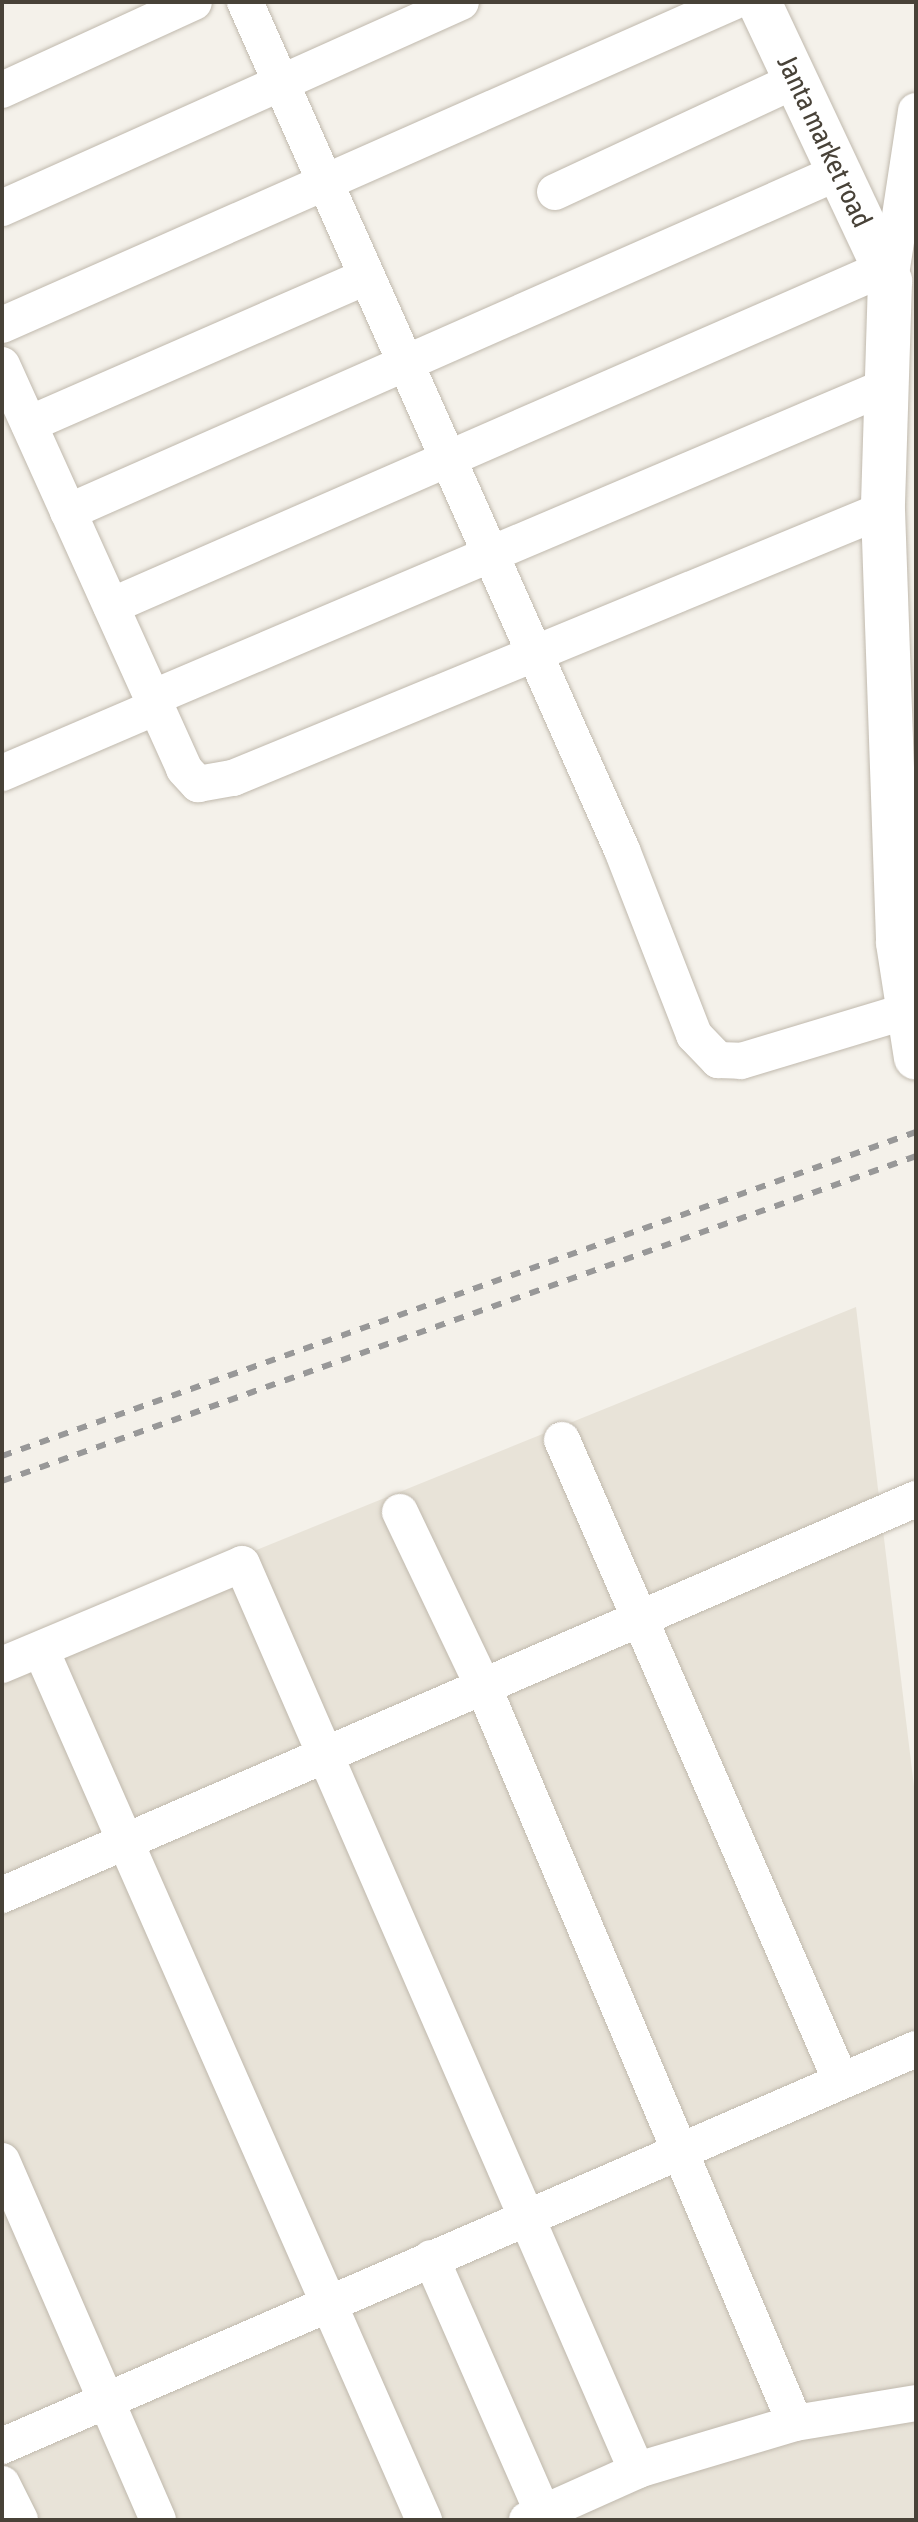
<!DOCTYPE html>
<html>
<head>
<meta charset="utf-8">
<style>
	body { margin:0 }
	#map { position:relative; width:918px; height:2522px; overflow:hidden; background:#f4f1ea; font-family:"Asap Condensed",sans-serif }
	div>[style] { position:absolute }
	.residential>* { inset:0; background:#e8e3d8 }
	.roads { filter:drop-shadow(0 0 2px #c0b9ad) drop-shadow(0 0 2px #c0b9ad) }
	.minor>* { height:36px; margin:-18px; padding:0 18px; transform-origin:18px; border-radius:18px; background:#fff }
	.tertiary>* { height:44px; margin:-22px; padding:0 22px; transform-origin:22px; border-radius:22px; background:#fff }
	.rail>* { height:6px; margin-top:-3px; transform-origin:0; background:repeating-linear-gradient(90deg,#989898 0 10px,transparent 0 20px) }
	span { translate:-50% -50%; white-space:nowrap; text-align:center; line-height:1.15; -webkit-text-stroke:6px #fff; paint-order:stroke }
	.street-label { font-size:28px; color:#484238 }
	.frame { position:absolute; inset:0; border:4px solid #484238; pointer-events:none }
</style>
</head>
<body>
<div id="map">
	<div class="residential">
		<i style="clip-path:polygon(856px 1307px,916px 1803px,916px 2520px,2px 2520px,2px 1653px)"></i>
	</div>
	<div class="roads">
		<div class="minor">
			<i style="left:245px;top:2px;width:928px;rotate:66.03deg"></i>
			<i style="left:622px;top:850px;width:199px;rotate:68.7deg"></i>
			<i style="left:694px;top:1035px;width:35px;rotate:46deg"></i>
			<i style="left:718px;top:1060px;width:23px;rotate:2deg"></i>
			<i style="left:741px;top:1061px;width:183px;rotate:-16.8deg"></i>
			<i style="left:2px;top:90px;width:211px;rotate:-24.6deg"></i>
			<i style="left:555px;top:192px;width:266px;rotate:-24.9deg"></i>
			<i style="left:2px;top:208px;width:503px;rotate:-24.17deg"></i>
			<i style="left:890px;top:281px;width:172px;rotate:-81.3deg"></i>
			<i style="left:2px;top:325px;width:799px;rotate:-23.84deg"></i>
			<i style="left:2px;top:365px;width:443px;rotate:65.7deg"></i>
			<i style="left:184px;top:769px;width:21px;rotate:47deg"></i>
			<i style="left:198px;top:784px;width:36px;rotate:-10deg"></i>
			<i style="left:233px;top:778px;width:703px;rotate:-22.41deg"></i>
			<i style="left:29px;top:424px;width:368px;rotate:-23.6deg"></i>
			<i style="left:68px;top:512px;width:843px;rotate:-23.8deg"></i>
			<i style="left:111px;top:606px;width:845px;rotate:-23.59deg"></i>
			<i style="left:152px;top:698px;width:798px;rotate:-23deg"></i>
			<i style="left:2px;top:773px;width:168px;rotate:-23.2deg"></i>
			<i style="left:562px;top:1440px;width:699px;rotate:66.48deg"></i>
			<i style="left:400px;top:1512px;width:193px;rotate:64.5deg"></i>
			<i style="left:483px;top:1686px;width:800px;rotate:67.06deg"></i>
			<i style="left:41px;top:1650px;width:951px;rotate:66.24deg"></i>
			<i style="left:2px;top:1665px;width:260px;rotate:-22.8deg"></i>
			<i style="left:242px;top:1564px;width:989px;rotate:66.47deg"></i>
			<i style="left:2px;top:1895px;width:996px;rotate:-23.43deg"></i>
			<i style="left:2px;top:2161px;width:391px;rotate:66.5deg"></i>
			<i style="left:431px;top:2258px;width:279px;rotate:66.3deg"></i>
			<i style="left:2px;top:2446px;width:996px;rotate:-23.48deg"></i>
			<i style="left:2px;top:2484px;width:40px;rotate:63.4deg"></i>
			<i style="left:527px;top:2520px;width:125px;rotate:-24.1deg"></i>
			<i style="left:641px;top:2469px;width:161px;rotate:-16.6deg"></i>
			<i style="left:795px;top:2423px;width:123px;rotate:-9.4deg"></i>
		</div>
		<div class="tertiary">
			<i style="left:759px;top:2px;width:308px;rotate:64.8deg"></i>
			<i style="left:890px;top:281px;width:229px;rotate:91.8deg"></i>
			<i style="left:883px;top:510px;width:433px;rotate:88deg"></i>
			<i style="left:898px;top:943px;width:116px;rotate:81.1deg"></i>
		</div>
	</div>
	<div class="rail">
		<i style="left:2px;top:1456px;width:970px;rotate:-19.52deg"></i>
		<i style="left:2px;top:1481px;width:970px;rotate:-19.57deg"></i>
	</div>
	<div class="street-label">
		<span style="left:825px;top:141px;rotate:65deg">Janta market road</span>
	</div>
	<div class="frame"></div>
</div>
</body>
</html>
